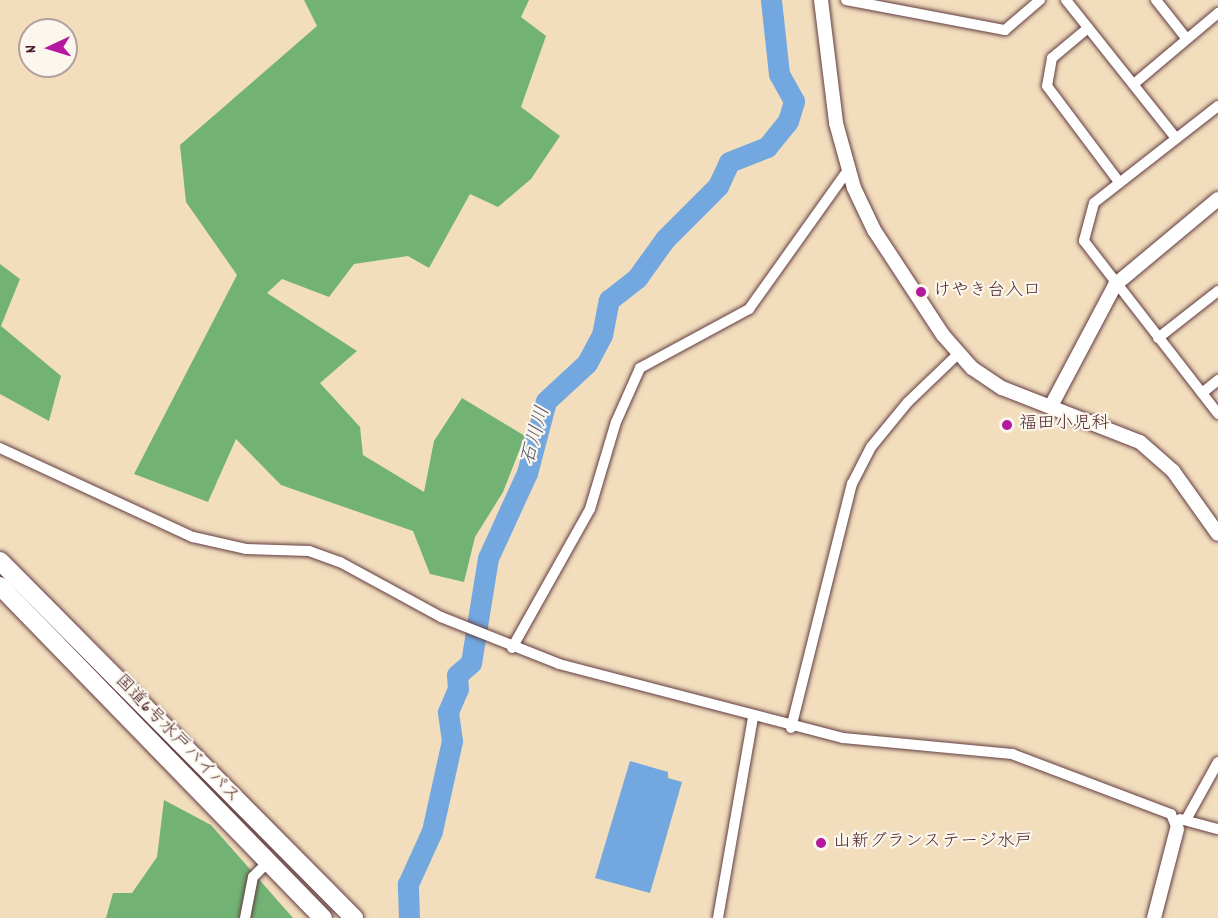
<!DOCTYPE html>
<html>
<head>
<meta charset="utf-8">
<style>
	body { margin:0 }
	#map { position:relative; width:1218px; height:918px; overflow:hidden; background:#f2ddbd; font-family:Dekko,"Klee One",sans-serif }
	div>[style] { position:absolute }
	.forest>* { inset:0; background:#72b375 }
	.water>* { inset:0; background:#72a7df }
	.river>* { height:21px; margin:-10.5px; padding:0 10.5px; transform-origin:10.5px; border-radius:10.5px; background:#72a7df }
	.roads { filter:drop-shadow(0 0 2px #633c41) drop-shadow(0 0 2px #633c41) }
	.minor>* { height:10px; margin:-5px; padding:0 5px; transform-origin:5px; border-radius:5px; background:#fff }
	.tertiary>* { height:14px; margin:-7px; padding:0 7px; transform-origin:7px; border-radius:7px; background:#fff }
	.trunk>* { height:18px; margin:-9px; padding:0 9px; transform-origin:9px; border-radius:9px; background:#fff }
	.dots>* { width:16px; height:16px; translate:-50% -50%; box-sizing:border-box; border:3px solid #fbf7ec; border-radius:50% }
	span { translate:-50% -50%; white-space:nowrap; text-align:center; line-height:1.15; -webkit-text-stroke:4.5px #fbf7ec; paint-order:stroke }
	.poi-label { font-size:18px; color:#4a1f2b }
	.left { translate:0 -50%; text-align:left }
	.street-label { font-size:18px; color:#4a1f2b }
	.water-label { font-size:20px; color:#5a5573; font-style:italic }
	.north { position:absolute; left:18px; top:18px; width:60px; height:60px; box-sizing:border-box; background:#fbf7ec; border:2px solid #b4a19f; border-radius:50%; rotate:266deg; font-size:16px; font-weight:700; line-height:24px; text-align:center; color:#4a1f2b }
	.north::after { content:''; display:block; margin:auto; width:21px; height:27px; background:#b5179e; clip-path:polygon(50% 0,100% 100%,50% 72%,0 100%) }
</style>
</head>
<body>
<div id="map">
	<div class="forest">
		<i style="clip-path:polygon(304px 0,529px 0,521px 17px,546px 36px,521px 107px,560px 136px,531px 179px,498px 207px,470px 194px,429px 268px,408px 256px,354px 264px,329px 297px,282px 279px,267px 293px,357px 351px,320px 383px,360px 427px,363px 455px,424px 492px,434px 441px,462px 398px,525px 436px,503px 492px,475px 537px,464px 582px,430px 574px,413px 531px,281px 485px,236px 439px,208px 502px,134px 474px,237px 275px,186px 202px,180px 145px,317px 26px)"></i>
		<i style="clip-path:polygon(0 264px,20px 279px,1px 326px,61px 376px,49px 421px,0 394px)"></i>
		<i style="clip-path:polygon(164px 800px,211px 825px,293px 918px,106px 918px,113px 893px,132px 893px,157px 857px)"></i>
	</div>
	<div class="water">
		<i style="clip-path:polygon(630px 761px,668px 772px,668px 778px,682px 782px,650px 893px,595px 878px)"></i>
	</div>
	<div class="river">
		<i style="left:409px;top:918px;width:34px;rotate:-92deg"></i>
		<i style="left:408px;top:884px;width:58px;rotate:-65.6deg"></i>
		<i style="left:432px;top:831px;width:92px;rotate:-77.5deg"></i>
		<i style="left:452px;top:741px;width:29px;rotate:-98deg"></i>
		<i style="left:448px;top:712px;width:25px;rotate:-67deg"></i>
		<i style="left:458px;top:689px;width:14px;rotate:-94deg"></i>
		<i style="left:457px;top:675px;width:18px;rotate:-41deg"></i>
		<i style="left:471px;top:663px;width:106px;rotate:-80.8deg"></i>
		<i style="left:488px;top:558px;width:94px;rotate:-65.4deg"></i>
		<i style="left:527px;top:473px;width:74px;rotate:-75.2deg"></i>
		<i style="left:546px;top:401px;width:56px;rotate:-42.8deg"></i>
		<i style="left:587px;top:363px;width:32px;rotate:-62deg"></i>
		<i style="left:602px;top:335px;width:36px;rotate:-79deg"></i>
		<i style="left:609px;top:300px;width:36px;rotate:-38deg"></i>
		<i style="left:637px;top:278px;width:48px;rotate:-54.3deg"></i>
		<i style="left:665px;top:239px;width:75px;rotate:-45deg"></i>
		<i style="left:718px;top:186px;width:26px;rotate:-65deg"></i>
		<i style="left:729px;top:162px;width:41px;rotate:-21.5deg"></i>
		<i style="left:767px;top:147px;width:33px;rotate:-51deg"></i>
		<i style="left:788px;top:121px;width:21px;rotate:-73deg"></i>
		<i style="left:794px;top:101px;width:31px;rotate:-119deg"></i>
		<i style="left:779px;top:74px;width:74px;rotate:-96.2deg"></i>
	</div>
	<div class="roads">
		<div class="minor">
			<i style="left:846px;top:0;width:162px;rotate:10.7deg"></i>
			<i style="left:1005px;top:30px;width:46px;rotate:-40.6deg"></i>
			<i style="left:1066px;top:0;width:175px;rotate:51.5deg"></i>
			<i style="left:1156px;top:0;width:48px;rotate:51.7deg"></i>
			<i style="left:1088px;top:28px;width:47px;rotate:140.2deg"></i>
			<i style="left:1052px;top:58px;width:28px;rotate:100deg"></i>
			<i style="left:1047px;top:86px;width:120px;rotate:53.1deg"></i>
			<i style="left:1135px;top:83px;width:109px;rotate:-40.1deg"></i>
			<i style="left:1218px;top:106px;width:157px;rotate:142deg"></i>
			<i style="left:1094px;top:203px;width:39px;rotate:105deg"></i>
			<i style="left:1084px;top:241px;width:219px;rotate:52.2deg"></i>
			<i style="left:1158px;top:338px;width:76px;rotate:-38.1deg"></i>
			<i style="left:1202px;top:393px;width:21px;rotate:-39deg"></i>
			<i style="left:0;top:448px;width:213px;rotate:24.8deg"></i>
			<i style="left:193px;top:537px;width:54px;rotate:12.8deg"></i>
			<i style="left:246px;top:549px;width:63px;rotate:1.8deg"></i>
			<i style="left:309px;top:551px;width:33px;rotate:20deg"></i>
			<i style="left:340px;top:562px;width:115px;rotate:28.6deg"></i>
			<i style="left:441px;top:617px;width:127px;rotate:21.7deg"></i>
			<i style="left:559px;top:664px;width:293px;rotate:14.6deg"></i>
			<i style="left:843px;top:738px;width:170px;rotate:5.4deg"></i>
			<i style="left:1012px;top:754px;width:170px;rotate:20.7deg"></i>
			<i style="left:1171px;top:814px;width:16px;rotate:68deg"></i>
			<i style="left:512px;top:648px;width:159px;rotate:-60.7deg"></i>
			<i style="left:590px;top:509px;width:91px;rotate:-73.4deg"></i>
			<i style="left:616px;top:422px;width:59px;rotate:-66deg"></i>
			<i style="left:640px;top:368px;width:124px;rotate:-28.4deg"></i>
			<i style="left:749px;top:309px;width:171px;rotate:-54.5deg"></i>
			<i style="left:791px;top:728px;width:252px;rotate:-76deg"></i>
			<i style="left:852px;top:484px;width:42px;rotate:-62.8deg"></i>
			<i style="left:871px;top:447px;width:58px;rotate:-50.6deg"></i>
			<i style="left:908px;top:402px;width:69px;rotate:-43.8deg"></i>
			<i style="left:1187px;top:818px;width:64px;rotate:-61deg"></i>
			<i style="left:1180px;top:819px;width:39px;rotate:15deg"></i>
			<i style="left:245px;top:918px;width:42px;rotate:-79deg"></i>
			<i style="left:253px;top:877px;width:23px;rotate:-45deg"></i>
			<i style="left:718px;top:918px;width:203px;rotate:-80.1deg"></i>
		</div>
		<div class="tertiary">
			<i style="left:821px;top:0;width:124px;rotate:83deg"></i>
			<i style="left:836px;top:123px;width:67px;rotate:74.5deg"></i>
			<i style="left:854px;top:188px;width:47px;rotate:64.5deg"></i>
			<i style="left:874px;top:230px;width:126px;rotate:56.7deg"></i>
			<i style="left:943px;top:335px;width:44px;rotate:48.7deg"></i>
			<i style="left:972px;top:368px;width:36px;rotate:34deg"></i>
			<i style="left:1002px;top:388px;width:148px;rotate:21.4deg"></i>
			<i style="left:1140px;top:442px;width:44px;rotate:41.3deg"></i>
			<i style="left:1173px;top:471px;width:77px;rotate:54.5deg"></i>
			<i style="left:1051px;top:406px;width:137px;rotate:-62.1deg"></i>
			<i style="left:1115px;top:285px;width:134px;rotate:-39.9deg"></i>
			<i style="left:1154px;top:918px;width:92px;rotate:-75.5deg"></i>
		</div>
		<div class="trunk">
			<i style="left:0;top:561px;width:503px;rotate:45.24deg"></i>
			<i style="left:0;top:586px;width:463px;rotate:45.8deg"></i>
		</div>
	</div>
	<div class="dots">
		<i style="left:921px;top:292px;background:#b5179e"></i>
		<i style="left:1007px;top:425px;background:#b5179e"></i>
		<i style="left:821px;top:843px;background:#b5179e"></i>
	</div>
	<div class="poi-label">
		<span class="left" style="left:933px;top:292px">けやき台入口</span>
		<span class="left" style="left:1019px;top:425px">福田小児科</span>
		<span class="left" style="left:833px;top:843px">山新グランステージ水戸</span>
	</div>
	<div class="street-label">
		<span style="left:176px;top:740px;rotate:46deg">国道6号水戸バイパス</span>
	</div>
	<div class="water-label">
		<span style="left:537px;top:436px;rotate:-74deg">石川川</span>
	</div>
	<div class="north">N</div>
</div>
</body>
</html>
